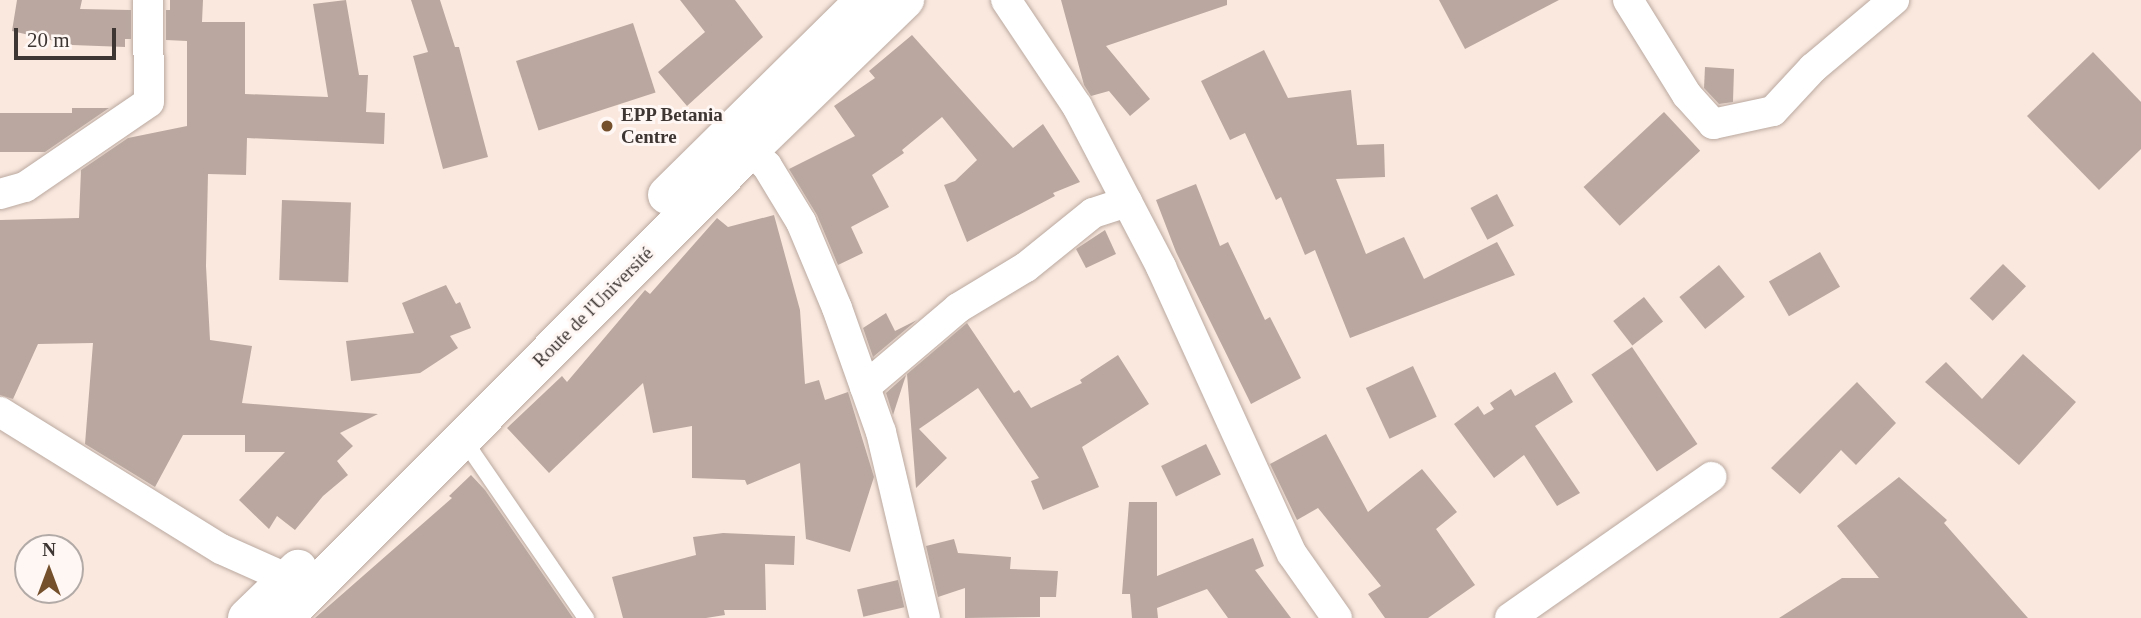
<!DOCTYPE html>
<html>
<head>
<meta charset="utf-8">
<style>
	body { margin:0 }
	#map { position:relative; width:2141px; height:618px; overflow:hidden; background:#fae8de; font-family:Georgia,serif }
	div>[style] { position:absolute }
	.building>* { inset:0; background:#baa8a0; transform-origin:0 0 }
	.roads { filter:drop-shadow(0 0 2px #baa9a0) drop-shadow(0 0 2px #baa9a0) }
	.lane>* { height:16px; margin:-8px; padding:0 8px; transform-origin:8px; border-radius:8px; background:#fff }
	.street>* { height:30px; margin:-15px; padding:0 15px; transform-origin:15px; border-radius:15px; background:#fff }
	.secondary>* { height:38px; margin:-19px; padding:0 19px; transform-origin:19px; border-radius:19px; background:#fff }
	.dots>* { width:19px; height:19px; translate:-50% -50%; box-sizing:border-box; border:4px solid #fff7f4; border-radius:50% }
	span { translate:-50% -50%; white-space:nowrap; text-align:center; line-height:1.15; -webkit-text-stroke:6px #fff7f4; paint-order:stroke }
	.poi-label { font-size:19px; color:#3d3632; font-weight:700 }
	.left { translate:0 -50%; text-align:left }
	.street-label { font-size:19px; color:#3d3632 }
	.north { position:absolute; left:14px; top:534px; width:70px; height:70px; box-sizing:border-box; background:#fff7f4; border:2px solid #b1aaa6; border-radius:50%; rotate:0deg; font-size:19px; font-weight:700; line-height:28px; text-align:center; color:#3d3632 }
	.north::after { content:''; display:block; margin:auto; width:24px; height:32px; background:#75502c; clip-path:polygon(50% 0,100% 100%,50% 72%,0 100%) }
	.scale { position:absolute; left:14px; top:28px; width:102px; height:32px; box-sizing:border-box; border:4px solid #3d3632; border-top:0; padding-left:9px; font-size:21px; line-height:24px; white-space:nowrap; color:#3d3632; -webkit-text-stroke:5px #fff7f4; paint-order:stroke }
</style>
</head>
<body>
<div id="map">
	<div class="building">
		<i style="clip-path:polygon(17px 0,82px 0,80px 9px,131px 10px,131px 39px,125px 39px,125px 47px,72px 45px,12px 31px)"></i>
		<i style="clip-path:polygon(170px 0,203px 0,202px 22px,245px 22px,245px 94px,328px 97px,313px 4px,346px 0,359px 75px,368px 75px,366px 112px,385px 113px,384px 144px,247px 138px,246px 175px,208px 174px,206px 266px,210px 340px,252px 346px,242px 403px,378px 414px,340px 433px,353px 446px,337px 461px,348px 475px,323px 496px,295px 530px,277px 516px,269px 529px,239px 500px,285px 452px,245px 452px,245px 435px,183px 435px,155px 487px,85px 444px,93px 343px,38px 344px,13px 399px,0 395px,0 220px,79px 218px,81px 170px,128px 138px,187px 126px,187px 41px,166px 40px,166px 10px,170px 10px)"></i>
		<i style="clip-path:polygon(411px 0,440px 0,455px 47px,459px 47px,488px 157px,443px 169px,413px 56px,428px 52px)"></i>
		<i style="clip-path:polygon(680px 0,735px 0,763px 37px,687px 106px,658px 72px,705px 32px)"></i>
		<i style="clip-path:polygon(1061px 0,1227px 0,1227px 5px,1106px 46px,1150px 99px,1130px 116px,1109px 91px,1091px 96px,1084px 85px)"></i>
		<i style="clip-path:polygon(1439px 0,1559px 0,1465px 49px)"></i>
		<i style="left:633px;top:23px;width:73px;height:123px;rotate:72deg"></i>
		<i style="clip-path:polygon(912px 35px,1013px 148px,1043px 124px,1080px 182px,1053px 193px,1055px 196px,967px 242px,944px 185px,955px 181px,977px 160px,942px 117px,902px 150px,904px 153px,872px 175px,889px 207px,851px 227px,863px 253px,838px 265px,817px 215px,789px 169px,855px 136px,834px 106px,875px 78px,869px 71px)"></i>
		<i style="clip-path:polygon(1264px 50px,1288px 98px,1351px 90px,1357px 145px,1384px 144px,1385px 177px,1336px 179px,1366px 254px,1404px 237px,1424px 279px,1497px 242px,1515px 275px,1350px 338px,1315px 250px,1305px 255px,1281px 197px,1276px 200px,1245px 133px,1230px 140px,1201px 81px)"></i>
		<i style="clip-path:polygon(2093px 52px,2141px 102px,2141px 149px,2099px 190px,2027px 116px)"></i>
		<i style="clip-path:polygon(1705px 67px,1734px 69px,1733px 102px,1719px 104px,1704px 88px)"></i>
		<i style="clip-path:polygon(72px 108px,109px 108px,45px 152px,0 152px,0 113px,72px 113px)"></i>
		<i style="left:1664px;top:112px;width:53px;height:110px;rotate:47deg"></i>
		<i style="clip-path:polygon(1196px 184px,1220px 246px,1228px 242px,1265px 320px,1270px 317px,1301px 378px,1251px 404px,1176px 252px,1156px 200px)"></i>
		<i style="left:1497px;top:194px;width:36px;height:30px;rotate:62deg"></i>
		<i style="left:282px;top:200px;width:69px;height:80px;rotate:2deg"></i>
		<i style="clip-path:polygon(774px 215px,800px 310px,805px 384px,819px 380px,825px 400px,848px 392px,874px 477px,850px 552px,806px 539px,800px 463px,747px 485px,745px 480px,692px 478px,692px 426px,653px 433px,643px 383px,549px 473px,507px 428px,562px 376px,567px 382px,645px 290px,650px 294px,717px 218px,728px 227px)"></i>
		<i style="clip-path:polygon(1105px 230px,1116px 254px,1086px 268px,1076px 249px)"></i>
		<i style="left:1820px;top:252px;width:40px;height:59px;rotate:60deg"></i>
		<i style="left:2003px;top:264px;width:32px;height:48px;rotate:44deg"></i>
		<i style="left:1719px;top:265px;width:41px;height:51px;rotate:51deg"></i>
		<i style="clip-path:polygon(446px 285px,456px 304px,460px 302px,471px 328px,450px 336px,458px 348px,420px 373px,351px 381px,346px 341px,414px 333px,402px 303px)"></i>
		<i style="left:1644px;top:297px;width:31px;height:39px;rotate:52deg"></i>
		<i style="clip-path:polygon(886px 313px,895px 331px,917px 320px,873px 357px,863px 328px)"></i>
		<i style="clip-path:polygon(967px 323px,1014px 393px,1019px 390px,1031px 408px,1082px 383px,1080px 380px,1118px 355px,1149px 404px,1082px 447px,1099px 487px,1043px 510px,1031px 481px,1039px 478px,978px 388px,919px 429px,947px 458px,916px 488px,907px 374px)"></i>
		<i style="left:1632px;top:347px;width:117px;height:49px;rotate:56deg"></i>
		<i style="clip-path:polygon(2023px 354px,2076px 402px,2019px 465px,1925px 382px,1946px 362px,1982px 399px)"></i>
		<i style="left:1413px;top:366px;width:56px;height:52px;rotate:65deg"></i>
		<i style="clip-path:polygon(1555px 372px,1573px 402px,1535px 426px,1580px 493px,1557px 506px,1524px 455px,1494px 478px,1454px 424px,1478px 406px,1484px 415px,1494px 409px,1490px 403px,1511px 389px,1515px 396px)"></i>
		<i style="clip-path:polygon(906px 375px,893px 415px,886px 393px)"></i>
		<i style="clip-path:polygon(1857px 382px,1896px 423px,1856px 465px,1841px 450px,1800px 494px,1771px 468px)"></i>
		<i style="clip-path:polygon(1326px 434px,1368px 512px,1422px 469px,1457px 512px,1436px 529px,1475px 585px,1428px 618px,1385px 618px,1368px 594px,1381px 586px,1318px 508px,1297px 520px,1270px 464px)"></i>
		<i style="left:1206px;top:444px;width:34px;height:50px;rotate:64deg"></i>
		<i style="clip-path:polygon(471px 475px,485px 490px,573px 618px,315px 618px,452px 498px,449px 496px)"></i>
		<i style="clip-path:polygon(1899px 477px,1947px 520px,1944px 523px,2028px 618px,1779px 618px,1842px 578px,1879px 578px,1837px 526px)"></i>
		<i style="clip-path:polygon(1129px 502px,1157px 502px,1157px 576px,1253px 538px,1264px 566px,1255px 570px,1291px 618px,1228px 618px,1207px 589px,1157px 608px,1158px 618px,1132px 618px,1130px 594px,1122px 594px)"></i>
		<i style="clip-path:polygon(723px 533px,795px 536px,794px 565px,765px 564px,766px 610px,724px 610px,725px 615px,706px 618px,623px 618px,612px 577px,696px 555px,693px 537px)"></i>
		<i style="clip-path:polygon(954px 539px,958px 553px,1011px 557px,1010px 569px,1058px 571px,1056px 597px,1040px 597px,1040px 617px,965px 618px,965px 588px,938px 597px,926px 546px)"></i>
		<i style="left:898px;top:580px;width:28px;height:42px;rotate:77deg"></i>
	</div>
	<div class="roads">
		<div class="lane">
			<i style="left:464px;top:440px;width:216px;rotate:55.6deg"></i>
		</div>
		<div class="street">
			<i style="left:1006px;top:0;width:128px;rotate:56.2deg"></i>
			<i style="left:1077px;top:106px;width:182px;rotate:62.4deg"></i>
			<i style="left:1161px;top:267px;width:315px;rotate:65.5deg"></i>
			<i style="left:1292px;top:554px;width:78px;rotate:54.9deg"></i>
			<i style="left:1628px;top:0;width:112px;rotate:58.2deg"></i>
			<i style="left:1687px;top:95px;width:39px;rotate:48deg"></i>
			<i style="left:1713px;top:124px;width:61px;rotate:-12.2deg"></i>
			<i style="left:1773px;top:111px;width:59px;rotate:-47.1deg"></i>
			<i style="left:1813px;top:68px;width:106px;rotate:-40deg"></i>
			<i style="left:750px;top:150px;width:23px;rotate:43deg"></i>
			<i style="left:767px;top:166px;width:66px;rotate:58.7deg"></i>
			<i style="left:801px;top:222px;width:93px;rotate:67.3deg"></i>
			<i style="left:837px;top:308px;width:132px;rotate:70.5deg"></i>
			<i style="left:881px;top:432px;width:191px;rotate:76.7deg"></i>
			<i style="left:0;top:194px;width:26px;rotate:-16deg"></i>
			<i style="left:25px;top:187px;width:150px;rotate:-34.4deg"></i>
			<i style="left:149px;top:102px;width:102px;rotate:-90.6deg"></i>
			<i style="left:865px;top:387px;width:122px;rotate:-40.3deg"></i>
			<i style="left:958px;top:308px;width:79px;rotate:-31.1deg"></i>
			<i style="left:1026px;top:267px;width:86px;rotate:-38.9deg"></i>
			<i style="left:1093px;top:213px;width:36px;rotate:-18deg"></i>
			<i style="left:0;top:412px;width:260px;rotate:31.8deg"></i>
			<i style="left:221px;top:549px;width:73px;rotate:24.1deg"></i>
			<i style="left:1510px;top:618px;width:246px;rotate:-35deg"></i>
		</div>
		<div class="secondary">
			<i style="left:667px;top:195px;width:278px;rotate:-44.6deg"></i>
			<i style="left:247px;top:618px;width:71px;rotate:-43.9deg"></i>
			<i style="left:284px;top:618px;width:660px;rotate:-45.12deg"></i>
			<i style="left:750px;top:150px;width:216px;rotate:-44.1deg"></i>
		</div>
	</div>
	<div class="dots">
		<i style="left:607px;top:126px;background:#75502c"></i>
	</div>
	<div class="poi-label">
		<span class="left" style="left:621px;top:126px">EPP Betania<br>Centre</span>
	</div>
	<div class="street-label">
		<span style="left:593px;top:307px;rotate:-45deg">Route de l'Université</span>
	</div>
	<div class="north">N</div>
	<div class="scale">20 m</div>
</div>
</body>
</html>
